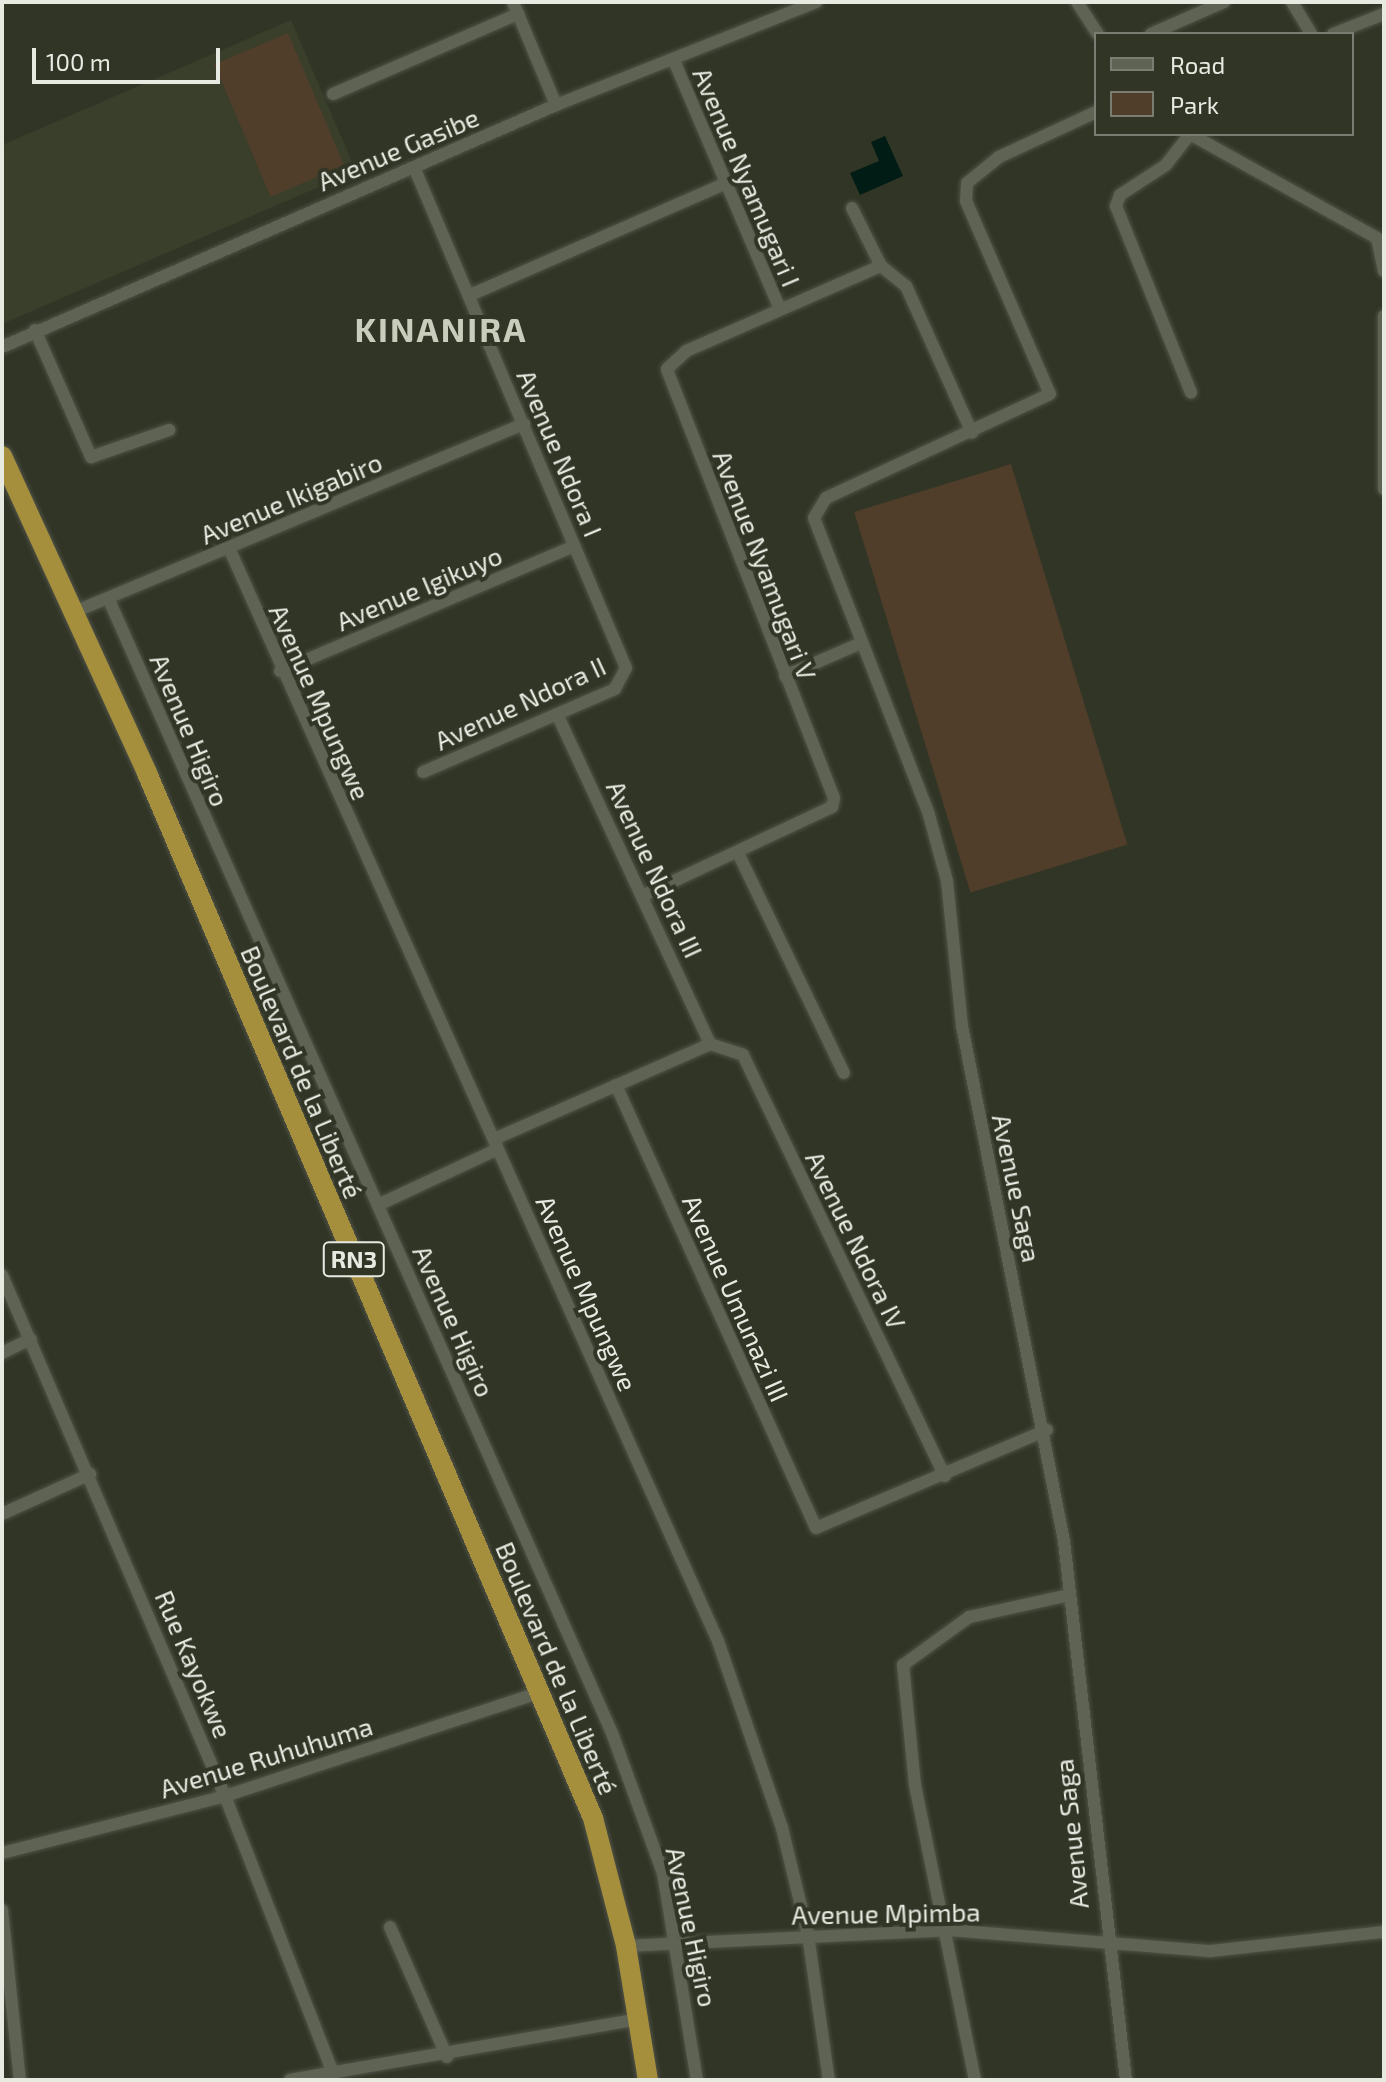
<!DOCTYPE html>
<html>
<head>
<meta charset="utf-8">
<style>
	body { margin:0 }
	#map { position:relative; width:1386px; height:2082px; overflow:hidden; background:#313526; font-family:"Exo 2",sans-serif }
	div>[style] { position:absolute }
	.built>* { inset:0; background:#393f2a }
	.green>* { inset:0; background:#503e2a; transform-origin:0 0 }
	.water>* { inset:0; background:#011c15 }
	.roads { filter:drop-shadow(0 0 2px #4f5246) drop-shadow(0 0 2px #4f5246) }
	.minor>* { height:12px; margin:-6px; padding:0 6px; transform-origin:6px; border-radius:6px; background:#5e6353 }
	.highway>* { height:20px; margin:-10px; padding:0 10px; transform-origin:10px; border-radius:10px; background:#a58f3d }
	span { translate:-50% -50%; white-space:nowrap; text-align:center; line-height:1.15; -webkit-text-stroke:8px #313526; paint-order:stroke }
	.shield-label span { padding:2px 6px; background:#313526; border:2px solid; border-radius:6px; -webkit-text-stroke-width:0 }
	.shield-label { font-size:24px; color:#e7eae1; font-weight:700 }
	.street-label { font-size:26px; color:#e7eae1 }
	.district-label { font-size:34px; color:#c8cebb; font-weight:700; letter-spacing:2px }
	.frame { position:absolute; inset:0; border:4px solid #e7eae1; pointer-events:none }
	.legend { position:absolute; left:1094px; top:32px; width:260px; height:104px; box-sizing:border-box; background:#313526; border:2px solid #7a7d71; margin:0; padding:10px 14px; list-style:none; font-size:24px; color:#e7eae1 }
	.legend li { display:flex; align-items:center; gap:16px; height:40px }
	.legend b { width:40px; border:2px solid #7a7d71 }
	.scale { position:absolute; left:32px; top:48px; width:188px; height:36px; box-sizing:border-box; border:4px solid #e7eae1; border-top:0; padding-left:10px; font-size:24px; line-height:28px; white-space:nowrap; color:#e7eae1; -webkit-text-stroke:6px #313526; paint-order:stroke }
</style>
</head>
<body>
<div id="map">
	<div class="built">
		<i style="clip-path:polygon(291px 20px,356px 171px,2px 324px,2px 145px)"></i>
	</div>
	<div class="green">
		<i style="left:288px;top:33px;width:144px;height:80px;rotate:67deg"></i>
		<i style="left:1011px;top:464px;width:398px;height:164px;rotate:73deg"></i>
	</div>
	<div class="water">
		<i style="clip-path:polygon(885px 136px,903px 176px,860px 195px,850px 173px,879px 161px,871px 142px)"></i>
	</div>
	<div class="roads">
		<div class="minor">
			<i style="left:513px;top:2px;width:112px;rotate:67.3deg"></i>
			<i style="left:1077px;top:2px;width:38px;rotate:57deg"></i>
			<i style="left:1292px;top:2px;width:37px;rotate:59deg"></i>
			<i style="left:1151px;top:34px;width:80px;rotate:-23.7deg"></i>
			<i style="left:1333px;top:34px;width:55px;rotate:-21.4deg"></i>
			<i style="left:675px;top:63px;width:267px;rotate:66.9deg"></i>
			<i style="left:333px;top:94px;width:202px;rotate:-23.4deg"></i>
			<i style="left:1096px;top:112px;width:107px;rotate:155.1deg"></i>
			<i style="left:999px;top:157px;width:41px;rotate:140.9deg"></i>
			<i style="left:967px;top:183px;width:18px;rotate:93deg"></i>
			<i style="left:966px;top:201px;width:210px;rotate:66.5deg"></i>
			<i style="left:1050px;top:394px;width:247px;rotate:155.1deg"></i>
			<i style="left:826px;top:498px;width:23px;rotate:121deg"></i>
			<i style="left:814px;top:518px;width:318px;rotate:68.8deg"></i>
			<i style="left:929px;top:815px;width:68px;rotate:74.7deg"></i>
			<i style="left:947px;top:881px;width:146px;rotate:84.1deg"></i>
			<i style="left:962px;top:1026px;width:525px;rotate:78.8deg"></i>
			<i style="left:1064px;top:1541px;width:543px;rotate:83.44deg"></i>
			<i style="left:1190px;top:134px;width:39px;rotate:128deg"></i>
			<i style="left:1166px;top:165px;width:55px;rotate:146.9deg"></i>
			<i style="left:1120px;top:195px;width:12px;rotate:110deg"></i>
			<i style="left:1116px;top:206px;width:201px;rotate:68.1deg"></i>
			<i style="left:1190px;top:134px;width:214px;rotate:29.1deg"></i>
			<i style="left:1377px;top:238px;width:34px;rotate:78deg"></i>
			<i style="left:414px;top:167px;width:544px;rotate:67.06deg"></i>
			<i style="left:626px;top:668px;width:24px;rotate:118deg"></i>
			<i style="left:615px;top:689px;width:209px;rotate:156.6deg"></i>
			<i style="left:852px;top:208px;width:65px;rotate:63.4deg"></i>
			<i style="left:881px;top:266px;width:32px;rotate:39deg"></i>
			<i style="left:906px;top:286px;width:161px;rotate:65.8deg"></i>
			<i style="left:470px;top:295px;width:277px;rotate:-23.6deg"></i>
			<i style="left:1384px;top:316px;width:173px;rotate:90deg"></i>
			<i style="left:35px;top:330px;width:139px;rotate:66.2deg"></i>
			<i style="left:91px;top:457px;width:83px;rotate:-19.1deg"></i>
			<i style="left:2px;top:347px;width:605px;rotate:-23.6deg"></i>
			<i style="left:556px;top:105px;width:280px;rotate:-21.6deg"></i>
			<i style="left:229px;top:548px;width:1197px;rotate:65.9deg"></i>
			<i style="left:718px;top:1641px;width:198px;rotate:71.1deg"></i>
			<i style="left:782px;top:1828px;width:110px;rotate:76.3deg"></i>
			<i style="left:808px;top:1935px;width:147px;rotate:81.8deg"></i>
			<i style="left:109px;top:600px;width:1240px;rotate:66.06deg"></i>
			<i style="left:612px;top:1733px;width:149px;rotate:70deg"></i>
			<i style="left:663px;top:1873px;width:210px;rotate:80.7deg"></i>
			<i style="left:74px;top:612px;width:488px;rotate:-22.7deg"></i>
			<i style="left:280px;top:671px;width:320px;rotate:-23deg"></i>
			<i style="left:785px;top:676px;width:83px;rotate:-23.5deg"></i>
			<i style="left:557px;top:714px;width:364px;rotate:65.1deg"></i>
			<i style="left:738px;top:853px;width:244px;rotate:64.3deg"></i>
			<i style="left:644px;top:895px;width:208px;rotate:-25.1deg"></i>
			<i style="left:832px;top:807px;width:9px;rotate:-77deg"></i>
			<i style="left:834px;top:798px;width:460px;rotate:-111.3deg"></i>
			<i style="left:667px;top:369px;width:26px;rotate:-43deg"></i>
			<i style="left:686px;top:351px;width:213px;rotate:-23.6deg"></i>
			<i style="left:710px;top:1044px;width:35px;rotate:18deg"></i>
			<i style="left:743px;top:1055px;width:467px;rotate:64.4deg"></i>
			<i style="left:616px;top:1085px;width:486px;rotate:65.7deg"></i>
			<i style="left:816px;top:1528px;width:251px;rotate:-23deg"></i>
			<i style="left:494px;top:1139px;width:236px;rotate:-23.7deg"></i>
			<i style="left:378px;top:1205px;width:132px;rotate:-25deg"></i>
			<i style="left:2px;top:1275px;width:567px;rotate:66.83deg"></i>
			<i style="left:225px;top:1796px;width:300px;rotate:68.7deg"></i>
			<i style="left:2px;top:1353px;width:32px;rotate:-26deg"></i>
			<i style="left:2px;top:1514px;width:97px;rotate:-24.4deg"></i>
			<i style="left:2px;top:1853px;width:230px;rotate:-14.3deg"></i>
			<i style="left:225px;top:1796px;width:330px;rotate:-18.2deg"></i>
			<i style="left:2px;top:1910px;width:171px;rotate:84deg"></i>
			<i style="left:390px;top:1927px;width:142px;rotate:66.3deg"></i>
			<i style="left:626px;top:1946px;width:322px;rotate:-2.8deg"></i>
			<i style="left:948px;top:1930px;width:264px;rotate:4.6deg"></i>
			<i style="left:1211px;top:1951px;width:174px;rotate:-6.3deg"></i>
			<i style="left:290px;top:2080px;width:355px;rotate:-9.9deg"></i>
			<i style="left:975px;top:2080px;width:301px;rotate:-101.5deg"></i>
			<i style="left:915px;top:1785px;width:121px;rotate:-95.7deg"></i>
			<i style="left:903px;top:1665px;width:82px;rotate:-36deg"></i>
			<i style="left:969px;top:1617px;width:102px;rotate:-12.4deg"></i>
		</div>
		<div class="highway">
			<i style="left:2px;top:456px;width:349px;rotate:65.4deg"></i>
			<i style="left:147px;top:773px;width:1136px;rotate:66.89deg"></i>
			<i style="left:593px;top:1818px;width:132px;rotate:75.5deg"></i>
			<i style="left:626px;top:1946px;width:136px;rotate:80.7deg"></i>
		</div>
	</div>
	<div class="shield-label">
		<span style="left:354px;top:1259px">RN3</span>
	</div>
	<div class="street-label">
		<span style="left:398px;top:149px;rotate:-23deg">Avenue Gasibe</span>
		<span style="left:747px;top:177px;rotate:67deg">Avenue Nyamugari I</span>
		<span style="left:560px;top:453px;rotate:67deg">Avenue Ndora I</span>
		<span style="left:291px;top:498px;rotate:-23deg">Avenue Ikigabiro</span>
		<span style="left:765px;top:565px;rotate:69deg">Avenue Nyamugari V</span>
		<span style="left:419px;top:588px;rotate:-23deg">Avenue Igikuyo</span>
		<span style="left:320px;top:702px;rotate:66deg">Avenue Mpungwe</span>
		<span style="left:520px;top:703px;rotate:-25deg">Avenue Ndora II</span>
		<span style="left:190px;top:730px;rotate:67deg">Avenue Higiro</span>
		<span style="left:655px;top:869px;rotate:65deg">Avenue Ndora III</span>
		<span style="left:302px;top:1072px;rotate:67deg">Boulevard de la Liberté</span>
		<span style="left:1017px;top:1188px;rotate:78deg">Avenue Saga</span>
		<span style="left:856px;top:1240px;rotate:64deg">Avenue Ndora IV</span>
		<span style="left:587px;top:1293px;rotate:66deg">Avenue Mpungwe</span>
		<span style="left:736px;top:1298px;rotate:66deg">Avenue Umunazi III</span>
		<span style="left:454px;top:1321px;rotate:66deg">Avenue Higiro</span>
		<span style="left:194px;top:1664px;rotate:67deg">Rue Kayokwe</span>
		<span style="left:557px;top:1668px;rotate:67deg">Boulevard de la Liberté</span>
		<span style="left:266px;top:1757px;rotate:-17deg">Avenue Ruhuhuma</span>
		<span style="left:1071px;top:1834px;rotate:-96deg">Avenue Saga</span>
		<span style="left:886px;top:1913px;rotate:-1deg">Avenue Mpimba</span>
		<span style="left:692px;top:1927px;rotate:78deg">Avenue Higiro</span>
	</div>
	<div class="district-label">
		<span style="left:441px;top:329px">KINANIRA</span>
	</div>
	<div class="frame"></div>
	<ul class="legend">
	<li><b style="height:10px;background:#5e6353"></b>Road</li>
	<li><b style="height:22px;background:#503e2a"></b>Park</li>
	</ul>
	<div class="scale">100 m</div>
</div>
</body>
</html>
